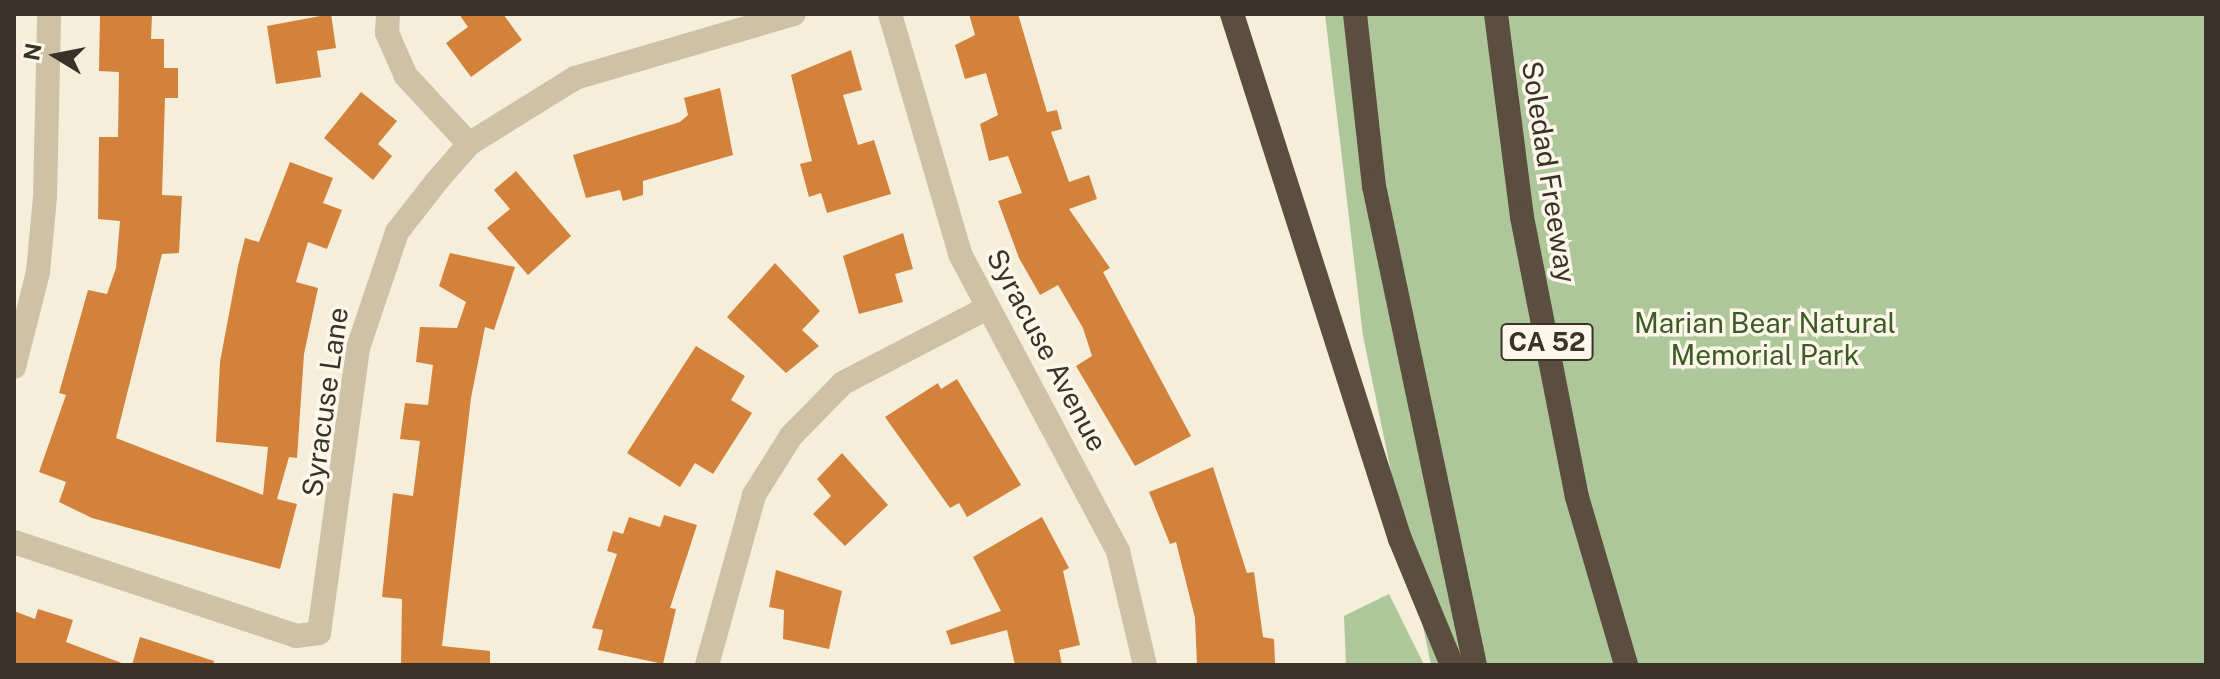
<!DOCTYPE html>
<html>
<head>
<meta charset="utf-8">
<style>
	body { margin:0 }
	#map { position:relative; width:2220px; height:679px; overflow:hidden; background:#f5eedb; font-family:"Public Sans",sans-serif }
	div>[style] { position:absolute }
	.green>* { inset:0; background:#adc69a }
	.building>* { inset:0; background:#d3823b }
	.minor>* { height:24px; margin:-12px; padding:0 12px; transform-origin:12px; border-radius:12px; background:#cec1a6 }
	.highway>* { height:24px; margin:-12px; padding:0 12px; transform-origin:12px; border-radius:12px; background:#5c4e3e }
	span { translate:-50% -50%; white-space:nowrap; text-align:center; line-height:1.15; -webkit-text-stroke:7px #fcf7e9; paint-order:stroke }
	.shield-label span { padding:2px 6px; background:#fcf7e9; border:2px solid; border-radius:6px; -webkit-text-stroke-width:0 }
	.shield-label { font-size:26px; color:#3a3128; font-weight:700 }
	.street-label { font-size:28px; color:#3a3128 }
	.park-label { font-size:28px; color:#3d5b28 }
	.frame { position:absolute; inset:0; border:16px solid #3a3128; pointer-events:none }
	.north { position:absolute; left:16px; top:16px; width:80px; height:80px; -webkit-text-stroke:6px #fcf7e9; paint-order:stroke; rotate:280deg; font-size:22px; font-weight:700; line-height:32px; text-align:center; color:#3a3128 }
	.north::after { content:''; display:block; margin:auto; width:28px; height:36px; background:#3a3128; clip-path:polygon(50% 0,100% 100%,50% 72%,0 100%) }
</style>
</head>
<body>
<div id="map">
	<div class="green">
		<i style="clip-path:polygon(1325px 14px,2206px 14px,2206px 665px,1431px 665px,1363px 336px)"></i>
		<i style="clip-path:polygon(1389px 594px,1424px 665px,1346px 665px,1344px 616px)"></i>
	</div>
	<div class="building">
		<i style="clip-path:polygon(100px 14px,152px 14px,151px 39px,164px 39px,164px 68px,178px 68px,178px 98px,165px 98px,162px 195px,182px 196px,179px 253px,162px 254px,116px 438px,263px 495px,268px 447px,216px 442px,220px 362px,238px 266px,245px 238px,259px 242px,290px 162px,333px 178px,323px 203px,342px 210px,327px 249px,308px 242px,296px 282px,318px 288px,304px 354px,297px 458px,289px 457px,277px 499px,297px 504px,280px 569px,92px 518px,59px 502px,66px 482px,39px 472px,66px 395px,59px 393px,88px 290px,107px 294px,116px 268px,120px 221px,98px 219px,99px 137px,118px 137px,119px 72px,99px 71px)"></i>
		<i style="clip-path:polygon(331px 14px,336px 48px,317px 51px,321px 77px,276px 84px,267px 26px)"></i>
		<i style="clip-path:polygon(459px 14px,503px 14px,522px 40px,471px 77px,446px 43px,468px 27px)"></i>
		<i style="clip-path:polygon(969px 14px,1018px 14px,1047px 112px,1057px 110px,1062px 129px,1051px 132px,1069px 182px,1089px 175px,1097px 199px,1069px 209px,1110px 268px,1103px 272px,1191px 436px,1135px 466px,1076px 366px,1092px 356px,1083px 328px,1058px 285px,1040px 295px,1019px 258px,998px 201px,1022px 193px,1008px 156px,989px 161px,980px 124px,998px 115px,986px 73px,965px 79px,955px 45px,975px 35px)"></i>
		<i style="clip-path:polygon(851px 50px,862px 90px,843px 95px,858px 145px,874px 140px,891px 194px,827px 213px,821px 193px,809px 197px,800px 164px,812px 161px,791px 75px)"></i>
		<i style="clip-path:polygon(720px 88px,733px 155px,643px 181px,643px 195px,623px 201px,620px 190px,586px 198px,573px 155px,680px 122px,688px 115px,684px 98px)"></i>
		<i style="clip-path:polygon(361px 92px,397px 121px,378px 144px,392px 156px,373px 180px,324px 138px)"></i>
		<i style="clip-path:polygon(516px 171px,571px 236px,528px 275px,487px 228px,510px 209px,494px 190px)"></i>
		<i style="clip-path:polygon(903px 233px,913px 269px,895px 274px,903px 302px,859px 314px,843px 256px)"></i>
		<i style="clip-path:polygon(450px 253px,515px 267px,494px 330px,485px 327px,471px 398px,442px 646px,490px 651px,490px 665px,401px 665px,402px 599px,382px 597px,393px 493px,413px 496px,420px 441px,400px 439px,405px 403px,428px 405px,433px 365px,416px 362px,420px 327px,457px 328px,466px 302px,439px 286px)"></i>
		<i style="clip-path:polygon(775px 263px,820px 311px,802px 330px,819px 346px,786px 373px,727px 317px)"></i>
		<i style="clip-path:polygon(696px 346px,745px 376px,731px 400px,752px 413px,713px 474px,695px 463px,680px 487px,627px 453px)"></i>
		<i style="clip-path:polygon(957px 379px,1021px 485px,967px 517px,959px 503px,950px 508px,885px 417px,938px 383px,941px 389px)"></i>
		<i style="clip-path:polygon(842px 453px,888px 505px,845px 546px,813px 514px,831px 496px,817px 479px)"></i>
		<i style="clip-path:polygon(1213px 467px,1247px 573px,1254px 572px,1263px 637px,1274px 639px,1275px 663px,1197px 665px,1195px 618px,1176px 542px,1170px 544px,1149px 492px)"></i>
		<i style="clip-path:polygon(664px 515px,697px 525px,670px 608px,676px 609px,663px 664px,598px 650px,603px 630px,592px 628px,617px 554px,607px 551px,613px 531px,623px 534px,629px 517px,660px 527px)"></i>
		<i style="clip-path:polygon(1042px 517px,1069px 568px,1063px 571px,1080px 645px,1059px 650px,1062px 665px,1015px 665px,1007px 630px,951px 645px,946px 631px,1001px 611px,973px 557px)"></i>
		<i style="clip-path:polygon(776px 570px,842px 591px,829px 649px,783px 639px,784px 610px,769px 607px)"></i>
		<i style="clip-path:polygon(38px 609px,73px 620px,66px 642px,127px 665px,14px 665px,14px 611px,35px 619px)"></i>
		<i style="clip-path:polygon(140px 637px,214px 661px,213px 665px,132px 665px)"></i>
	</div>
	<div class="minor">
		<i style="left:388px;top:14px;width:19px;rotate:93deg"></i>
		<i style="left:387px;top:33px;width:47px;rotate:66.2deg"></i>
		<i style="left:406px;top:76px;width:93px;rotate:47.2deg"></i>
		<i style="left:890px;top:14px;width:250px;rotate:73.7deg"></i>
		<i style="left:960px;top:254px;width:336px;rotate:62deg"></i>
		<i style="left:1118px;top:551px;width:117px;rotate:76.7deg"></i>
		<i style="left:14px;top:367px;width:98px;rotate:-75.8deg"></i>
		<i style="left:38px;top:272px;width:75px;rotate:-84.7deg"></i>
		<i style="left:45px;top:197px;width:183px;rotate:-88.7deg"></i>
		<i style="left:14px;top:542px;width:297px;rotate:18.4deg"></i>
		<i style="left:296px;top:636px;width:23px;rotate:-7deg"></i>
		<i style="left:319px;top:633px;width:288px;rotate:-82.2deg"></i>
		<i style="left:358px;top:348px;width:122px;rotate:-71.4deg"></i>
		<i style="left:397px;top:232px;width:63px;rotate:-52deg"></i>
		<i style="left:436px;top:182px;width:50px;rotate:-49deg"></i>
		<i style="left:469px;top:144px;width:125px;rotate:-31.9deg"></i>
		<i style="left:575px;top:78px;width:228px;rotate:-16.3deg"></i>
		<i style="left:707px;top:665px;width:176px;rotate:-74.5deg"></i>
		<i style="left:754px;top:495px;width:70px;rotate:-57.9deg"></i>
		<i style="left:791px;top:436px;width:74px;rotate:-45.5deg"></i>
		<i style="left:843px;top:383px;width:160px;rotate:-27.5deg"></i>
	</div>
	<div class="highway">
		<i style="left:1232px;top:14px;width:551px;rotate:72.26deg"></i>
		<i style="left:1400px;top:539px;width:136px;rotate:67.6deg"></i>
		<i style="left:1355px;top:14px;width:173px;rotate:83.7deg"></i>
		<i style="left:1374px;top:186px;width:490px;rotate:78.1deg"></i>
		<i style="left:1496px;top:14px;width:205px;rotate:82.7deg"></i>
		<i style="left:1522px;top:217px;width:285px;rotate:78.9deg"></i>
		<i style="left:1577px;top:497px;width:175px;rotate:73.7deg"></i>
	</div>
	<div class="shield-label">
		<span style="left:1547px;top:342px">CA 52</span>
	</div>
	<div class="street-label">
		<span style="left:1549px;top:172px;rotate:81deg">Soledad Freeway</span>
		<span style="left:1047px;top:350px;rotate:62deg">Syracuse Avenue</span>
		<span style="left:325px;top:402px;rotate:-82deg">Syracuse Lane</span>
	</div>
	<div class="park-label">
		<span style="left:1765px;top:339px">Marian Bear Natural<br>Memorial Park</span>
	</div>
	<div class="frame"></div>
	<div class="north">N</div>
</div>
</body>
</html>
